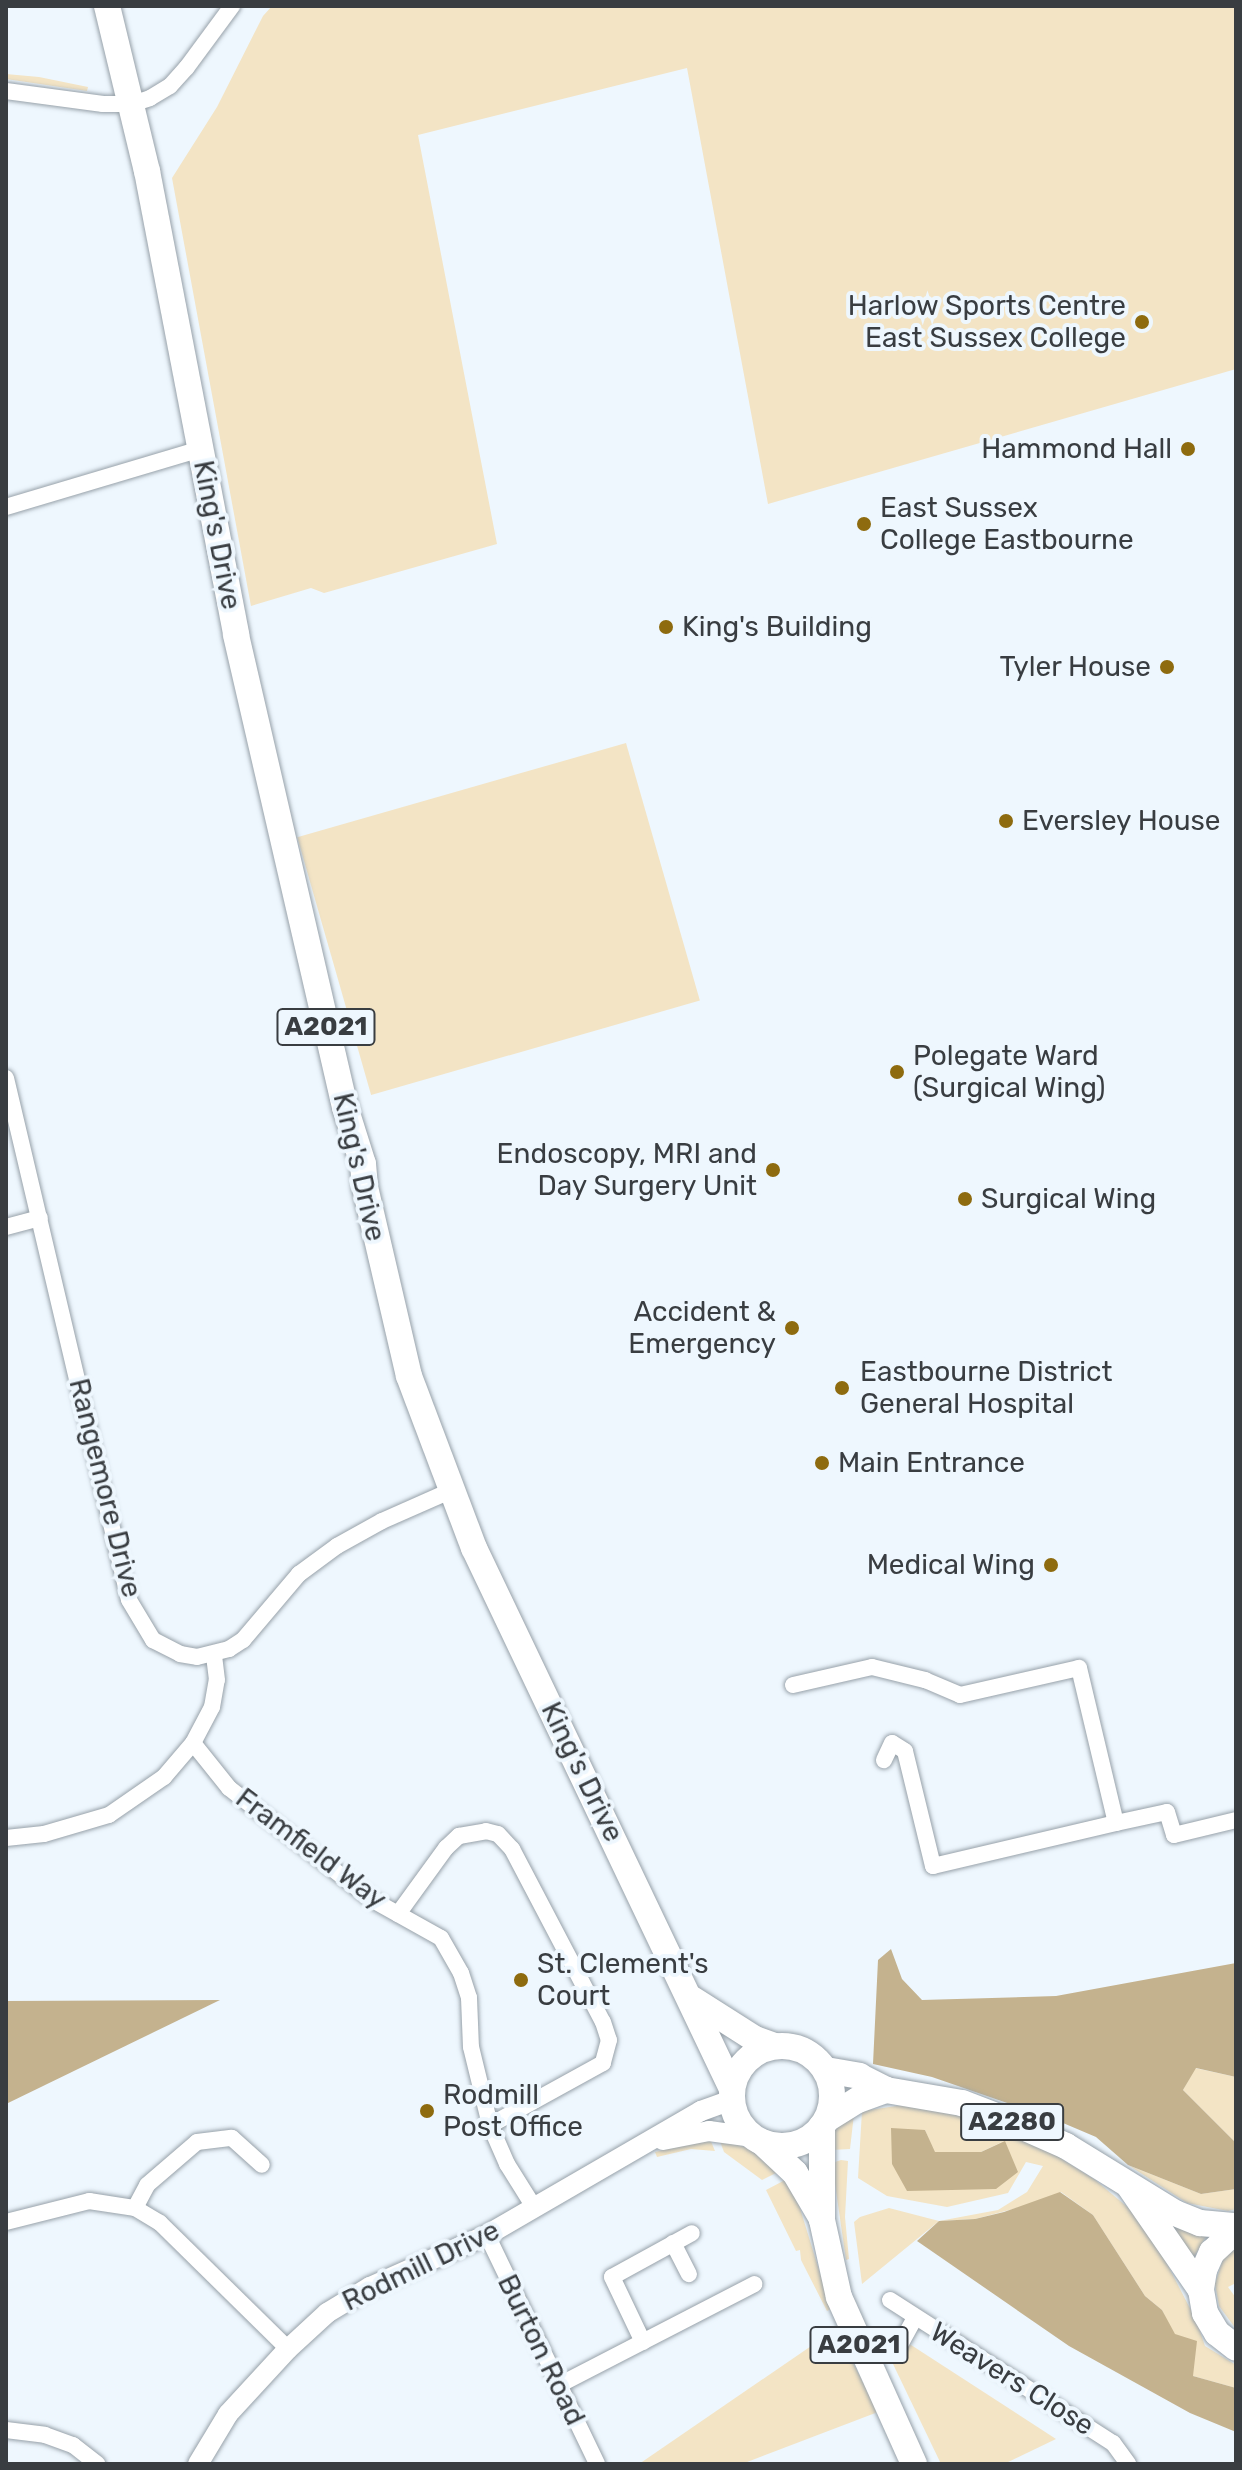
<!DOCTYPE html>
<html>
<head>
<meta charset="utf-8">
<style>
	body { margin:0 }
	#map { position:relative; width:1242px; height:2470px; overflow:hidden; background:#eef7fe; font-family:Rubik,sans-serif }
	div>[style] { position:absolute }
	.green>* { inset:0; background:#f3e4c5; transform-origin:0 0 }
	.forest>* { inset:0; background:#c4b28e }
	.roads { filter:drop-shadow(0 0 2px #97a1a9) drop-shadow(0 0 2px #97a1a9) }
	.minor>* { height:16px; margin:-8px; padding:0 8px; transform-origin:8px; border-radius:8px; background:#fff }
	.tertiary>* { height:20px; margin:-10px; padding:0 10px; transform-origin:10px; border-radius:10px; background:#fff }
	.primary>* { height:26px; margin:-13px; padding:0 13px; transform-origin:13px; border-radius:13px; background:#fff }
	.primary>.ring { margin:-13px; padding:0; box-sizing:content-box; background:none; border:26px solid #fff; border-radius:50% }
	.dots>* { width:22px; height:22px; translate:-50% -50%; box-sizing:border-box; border:4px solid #eef7fe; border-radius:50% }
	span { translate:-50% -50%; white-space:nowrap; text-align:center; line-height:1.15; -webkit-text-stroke:8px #eef7fe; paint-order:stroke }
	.shield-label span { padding:2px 6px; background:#eef7fe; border:2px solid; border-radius:6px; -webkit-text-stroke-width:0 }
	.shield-label { font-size:26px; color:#393d41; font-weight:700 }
	.poi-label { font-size:28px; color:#393d41 }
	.right { translate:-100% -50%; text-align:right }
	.left { translate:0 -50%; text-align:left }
	.street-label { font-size:28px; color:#393d41 }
	.frame { position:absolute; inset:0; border:8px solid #393d41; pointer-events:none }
</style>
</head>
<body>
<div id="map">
	<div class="green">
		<i style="clip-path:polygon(272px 6px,1236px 6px,1236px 369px,768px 504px,687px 68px,418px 135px,497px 544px,324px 593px,311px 588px,251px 606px,172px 178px,217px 107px,263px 16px)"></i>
		<i style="clip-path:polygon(6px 74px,39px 77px,88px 87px,87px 91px,6px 79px)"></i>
		<i style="left:626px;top:743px;width:268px;height:342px;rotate:74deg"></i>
		<i style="clip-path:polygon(1195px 2068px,1236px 2077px,1236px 2143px,1183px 2090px)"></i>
		<i style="clip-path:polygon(evenodd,910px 2104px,992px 2124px,1057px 2156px,1094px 2179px,1131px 2210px,1162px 2254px,1196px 2320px,1205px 2346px,1236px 2365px,1236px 2388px,1193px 2376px,1162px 2310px,1145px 2296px,1093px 2215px,1061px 2192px,1040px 2202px,975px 2219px,939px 2221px,862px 2284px,854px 2222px,860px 2217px,889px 2208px,939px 2221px,998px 2210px,1027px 2192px,1043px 2166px,1026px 2162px,1008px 2193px,947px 2207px,887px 2196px,858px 2178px,862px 2111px,910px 2104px,925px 2130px,934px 2152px,981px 2152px,1004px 2141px,907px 2191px,925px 2130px)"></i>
		<i style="clip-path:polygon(854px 2114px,850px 2149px,831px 2150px,833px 2133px,843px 2119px)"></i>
		<i style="clip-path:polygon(710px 2139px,715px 2151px,691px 2149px,657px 2157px,655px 2152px)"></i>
		<i style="clip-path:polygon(719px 2139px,751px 2149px,782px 2170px,762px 2180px,724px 2152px)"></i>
		<i style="clip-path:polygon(841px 2160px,848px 2161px,845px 2217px,849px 2259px,846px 2260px,832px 2163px)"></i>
		<i style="clip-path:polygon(1128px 2165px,1201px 2194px,1236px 2189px,1236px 2209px,1228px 2211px,1187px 2203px)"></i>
		<i style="clip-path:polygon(787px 2179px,795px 2192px,831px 2309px,827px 2311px,801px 2260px,800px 2250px,796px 2251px,766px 2190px)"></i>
		<i style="clip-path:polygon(1161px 2208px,1209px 2231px,1193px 2259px)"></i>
		<i style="clip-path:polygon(1236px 2242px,1236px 2283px,1228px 2287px,1236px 2298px,1236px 2329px,1219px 2306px,1215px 2284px,1225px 2253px)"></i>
		<i style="clip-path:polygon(836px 2329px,878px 2412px,742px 2464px,639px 2464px)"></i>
		<i style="clip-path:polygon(908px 2343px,1056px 2439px,1004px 2464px,941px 2464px,893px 2364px)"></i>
	</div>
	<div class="forest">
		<i style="clip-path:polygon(891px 1949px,902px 1979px,922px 2000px,1056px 1996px,1236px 1963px,1236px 2077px,1196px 2068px,1183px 2090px,1236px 2143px,1236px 2189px,1201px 2194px,1128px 2165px,1096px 2137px,1056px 2120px,932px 2077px,873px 2064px,878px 1960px)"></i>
		<i style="clip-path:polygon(220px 2000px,6px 2104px,6px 2001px)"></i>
		<i style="clip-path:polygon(891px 2128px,925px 2130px,935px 2152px,981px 2152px,1005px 2141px,1018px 2172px,996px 2189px,907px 2191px,892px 2164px)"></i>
		<i style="clip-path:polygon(1060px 2192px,1093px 2215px,1145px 2296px,1162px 2310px,1175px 2334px,1197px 2341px,1193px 2376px,1236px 2388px,1236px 2432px,1190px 2413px,1069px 2346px,917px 2241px,939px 2221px,975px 2219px,1004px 2212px)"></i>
	</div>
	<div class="roads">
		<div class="minor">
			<i style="left:6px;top:91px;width:98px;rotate:7.6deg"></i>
			<i style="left:103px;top:104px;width:29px"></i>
			<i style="left:132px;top:104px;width:19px;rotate:-18deg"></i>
			<i style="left:150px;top:98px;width:23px;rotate:-31deg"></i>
			<i style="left:170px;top:86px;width:25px;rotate:-48deg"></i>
			<i style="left:187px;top:67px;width:76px;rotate:-53.6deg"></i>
			<i style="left:6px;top:507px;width:203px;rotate:-16.6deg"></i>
			<i style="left:6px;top:1078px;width:536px;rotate:76.74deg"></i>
			<i style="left:129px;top:1600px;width:47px;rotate:59deg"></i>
			<i style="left:153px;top:1640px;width:30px;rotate:27deg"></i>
			<i style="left:180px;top:1654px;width:17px;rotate:10deg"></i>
			<i style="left:197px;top:1657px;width:33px;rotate:-14deg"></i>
			<i style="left:229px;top:1649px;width:17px;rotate:-33deg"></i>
			<i style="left:243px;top:1640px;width:87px;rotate:-49.7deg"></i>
			<i style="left:299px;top:1574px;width:47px;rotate:-36.4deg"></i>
			<i style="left:337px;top:1546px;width:51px;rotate:-29.1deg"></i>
			<i style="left:382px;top:1521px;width:74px;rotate:-23.8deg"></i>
			<i style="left:6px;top:1227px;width:35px;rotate:-15deg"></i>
			<i style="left:793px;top:1685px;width:81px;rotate:-12.8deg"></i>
			<i style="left:872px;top:1667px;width:55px;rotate:13.8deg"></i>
			<i style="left:925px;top:1680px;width:38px;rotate:23deg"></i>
			<i style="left:960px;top:1695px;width:122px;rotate:-12.8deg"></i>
			<i style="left:1079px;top:1668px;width:159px;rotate:76.6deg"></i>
			<i style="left:1116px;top:1823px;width:188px;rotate:166.8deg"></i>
			<i style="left:933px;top:1866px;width:118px;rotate:-103.7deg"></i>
			<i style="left:905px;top:1751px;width:15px;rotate:-148deg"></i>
			<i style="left:892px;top:1743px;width:19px;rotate:115deg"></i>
			<i style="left:193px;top:1743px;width:58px;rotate:51.3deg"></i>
			<i style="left:229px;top:1788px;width:180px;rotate:38deg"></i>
			<i style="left:371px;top:1899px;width:80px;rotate:29.1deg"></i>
			<i style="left:441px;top:1938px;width:40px;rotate:60.3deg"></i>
			<i style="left:461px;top:1973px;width:26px;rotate:72deg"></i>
			<i style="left:469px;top:1998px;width:49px;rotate:87.7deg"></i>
			<i style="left:471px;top:2047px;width:80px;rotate:76.3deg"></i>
			<i style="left:490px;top:2125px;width:43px;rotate:66.4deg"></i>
			<i style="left:507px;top:2164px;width:51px;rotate:57.9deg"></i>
			<i style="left:1116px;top:1823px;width:52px;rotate:-12.2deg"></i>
			<i style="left:1167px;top:1812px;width:24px;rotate:73deg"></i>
			<i style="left:1174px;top:1835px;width:64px;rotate:-13.6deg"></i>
			<i style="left:6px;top:1838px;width:38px;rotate:-6deg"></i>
			<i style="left:44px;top:1834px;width:68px;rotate:-16.3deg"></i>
			<i style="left:109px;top:1815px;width:67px;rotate:-34.6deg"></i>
			<i style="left:164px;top:1777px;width:45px;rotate:-49.5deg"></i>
			<i style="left:193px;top:1743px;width:41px;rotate:-62.2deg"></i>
			<i style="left:212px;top:1707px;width:27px;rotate:-80deg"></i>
			<i style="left:217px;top:1680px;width:25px;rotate:-97deg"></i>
			<i style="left:398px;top:1914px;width:82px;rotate:-54deg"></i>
			<i style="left:446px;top:1848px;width:18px;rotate:-43deg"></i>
			<i style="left:459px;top:1836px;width:27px;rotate:-10deg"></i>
			<i style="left:486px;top:1831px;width:12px;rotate:14deg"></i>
			<i style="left:498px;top:1834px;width:21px;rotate:47deg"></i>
			<i style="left:512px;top:1849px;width:195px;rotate:62.3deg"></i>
			<i style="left:603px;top:2022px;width:19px;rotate:72deg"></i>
			<i style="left:609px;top:2040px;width:24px;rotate:105deg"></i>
			<i style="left:603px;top:2063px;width:129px;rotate:151.2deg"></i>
			<i style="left:135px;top:2208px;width:26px;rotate:-62deg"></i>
			<i style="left:147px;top:2185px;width:66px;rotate:-40.7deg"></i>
			<i style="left:197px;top:2142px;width:35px;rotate:-7deg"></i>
			<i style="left:232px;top:2138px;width:40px;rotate:42deg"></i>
			<i style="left:6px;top:2222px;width:86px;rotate:-14.2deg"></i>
			<i style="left:89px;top:2201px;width:47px;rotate:8.7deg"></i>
			<i style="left:135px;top:2208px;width:29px;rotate:31deg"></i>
			<i style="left:160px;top:2223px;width:180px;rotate:44.5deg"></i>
			<i style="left:487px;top:2235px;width:254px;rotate:64.3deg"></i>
			<i style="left:673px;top:2243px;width:35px;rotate:63deg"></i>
			<i style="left:890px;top:2300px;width:265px;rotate:32.7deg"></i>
			<i style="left:1113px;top:2443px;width:26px;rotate:54deg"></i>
			<i style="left:643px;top:2342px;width:72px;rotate:-115.5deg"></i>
			<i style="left:612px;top:2277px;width:91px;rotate:-28.8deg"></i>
			<i style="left:901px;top:2343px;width:29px;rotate:-61deg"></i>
			<i style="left:559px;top:2385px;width:220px;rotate:-27.3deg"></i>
			<i style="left:6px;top:2430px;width:39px;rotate:7deg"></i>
			<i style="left:45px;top:2435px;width:30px;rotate:20deg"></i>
			<i style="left:73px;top:2445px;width:31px;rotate:38deg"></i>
		</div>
		<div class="tertiary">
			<i style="left:663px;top:2140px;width:47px;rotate:-11.1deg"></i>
			<i style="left:709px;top:2131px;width:43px;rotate:7.9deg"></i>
			<i style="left:198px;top:2464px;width:58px;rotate:-59deg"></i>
			<i style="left:228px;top:2414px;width:88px;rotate:-47.3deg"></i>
			<i style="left:288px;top:2349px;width:53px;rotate:-42.7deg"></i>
			<i style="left:327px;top:2313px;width:50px;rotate:-31.2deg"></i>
			<i style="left:370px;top:2287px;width:128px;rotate:-24deg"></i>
			<i style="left:487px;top:2235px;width:247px;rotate:-30.1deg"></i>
			<i style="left:701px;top:2111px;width:32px;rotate:-20deg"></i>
		</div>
		<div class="primary">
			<i style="left:107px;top:6px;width:170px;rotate:76.4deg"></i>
			<i style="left:147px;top:171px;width:472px;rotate:79.1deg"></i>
			<i style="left:236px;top:635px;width:484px;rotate:77deg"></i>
			<i style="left:345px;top:1107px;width:60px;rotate:72.5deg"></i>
			<i style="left:363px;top:1164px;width:23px;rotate:85deg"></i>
			<i style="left:365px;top:1187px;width:194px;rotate:76.9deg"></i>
			<i style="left:409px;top:1376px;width:184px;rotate:69.3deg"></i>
			<i style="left:474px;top:1548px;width:599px;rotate:64.5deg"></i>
			<i style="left:692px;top:1999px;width:75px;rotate:32.4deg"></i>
			<i style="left:755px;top:2039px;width:20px;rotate:20deg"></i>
			<i class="ring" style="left:732px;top:2046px;width:74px;height:74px"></i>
			<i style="left:826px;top:2070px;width:34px;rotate:10deg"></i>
			<i style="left:859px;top:2076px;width:30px;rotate:27deg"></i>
			<i style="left:886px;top:2090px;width:77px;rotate:9.7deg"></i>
			<i style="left:962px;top:2103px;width:53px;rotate:20.8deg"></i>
			<i style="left:1012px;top:2122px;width:59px;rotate:24deg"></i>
			<i style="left:1066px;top:2146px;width:128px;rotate:31.6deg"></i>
			<i style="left:1175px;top:2213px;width:27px;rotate:22deg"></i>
			<i style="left:1200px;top:2223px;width:36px;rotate:5deg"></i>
			<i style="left:827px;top:2119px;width:36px;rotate:-32deg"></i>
			<i style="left:858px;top:2100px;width:30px;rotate:-20deg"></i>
			<i style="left:822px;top:2126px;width:94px;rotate:90deg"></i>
			<i style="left:822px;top:2220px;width:79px;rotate:77.6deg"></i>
			<i style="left:839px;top:2297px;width:183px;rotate:65.8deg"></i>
			<i style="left:762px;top:2142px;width:45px;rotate:43.2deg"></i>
			<i style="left:795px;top:2173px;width:51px;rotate:59.4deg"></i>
			<i style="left:1130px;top:2187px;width:125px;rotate:55.4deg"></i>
			<i style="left:1236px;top:2230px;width:33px;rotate:137deg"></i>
			<i style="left:1212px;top:2252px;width:20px;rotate:114deg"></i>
			<i style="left:1204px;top:2270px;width:20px;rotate:99deg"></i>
			<i style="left:1201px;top:2290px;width:23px;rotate:80deg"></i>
			<i style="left:1205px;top:2313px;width:23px;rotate:59deg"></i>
			<i style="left:1217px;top:2333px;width:24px;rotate:38deg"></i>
		</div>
	</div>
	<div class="dots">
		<i style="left:1142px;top:322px;background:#8e6b0f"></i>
		<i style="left:1188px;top:449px;background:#8e6b0f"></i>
		<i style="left:864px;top:524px;background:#8e6b0f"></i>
		<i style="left:666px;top:627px;background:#8e6b0f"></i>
		<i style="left:1167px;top:667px;background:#8e6b0f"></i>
		<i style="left:1006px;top:821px;background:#8e6b0f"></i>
		<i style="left:897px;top:1072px;background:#8e6b0f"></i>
		<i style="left:773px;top:1170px;background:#8e6b0f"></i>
		<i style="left:965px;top:1199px;background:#8e6b0f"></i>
		<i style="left:792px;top:1328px;background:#8e6b0f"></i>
		<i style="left:842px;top:1388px;background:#8e6b0f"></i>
		<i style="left:822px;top:1463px;background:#8e6b0f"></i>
		<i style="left:1051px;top:1565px;background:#8e6b0f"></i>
		<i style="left:521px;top:1980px;background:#8e6b0f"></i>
		<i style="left:427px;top:2111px;background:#8e6b0f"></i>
	</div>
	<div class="shield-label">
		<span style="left:326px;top:1027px">A2021</span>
		<span style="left:1012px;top:2122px">A2280</span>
		<span style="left:859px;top:2345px">A2021</span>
	</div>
	<div class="poi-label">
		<span class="right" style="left:1126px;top:322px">Harlow Sports Centre<br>East Sussex College</span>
		<span class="right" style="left:1172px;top:449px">Hammond Hall</span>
		<span class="left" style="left:880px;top:524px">East Sussex<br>College Eastbourne</span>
		<span class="left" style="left:682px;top:627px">King's Building</span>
		<span class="right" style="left:1151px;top:667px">Tyler House</span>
		<span class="left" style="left:1022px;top:821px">Eversley House</span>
		<span class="left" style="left:913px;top:1072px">Polegate Ward<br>(Surgical Wing)</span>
		<span class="right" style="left:757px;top:1170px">Endoscopy, MRI and<br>Day Surgery Unit</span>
		<span class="left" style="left:981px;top:1199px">Surgical Wing</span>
		<span class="right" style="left:776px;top:1328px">Accident &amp;<br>Emergency</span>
		<span class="left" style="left:860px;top:1388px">Eastbourne District<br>General Hospital</span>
		<span class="left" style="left:838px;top:1463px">Main Entrance</span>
		<span class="right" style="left:1035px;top:1565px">Medical Wing</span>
		<span class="left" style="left:537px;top:1980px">St. Clement's<br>Court</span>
		<span class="left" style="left:443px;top:2111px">Rodmill<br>Post Office</span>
	</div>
	<div class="street-label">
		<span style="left:217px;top:535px;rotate:79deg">King's Drive</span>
		<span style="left:359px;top:1167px;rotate:77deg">King's Drive</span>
		<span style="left:105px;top:1488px;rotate:76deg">Rangemore Drive</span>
		<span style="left:582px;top:1772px;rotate:64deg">King's Drive</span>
		<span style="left:311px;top:1849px;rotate:37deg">Framfield Way</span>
		<span style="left:421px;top:2266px;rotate:-26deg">Rodmill Drive</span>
		<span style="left:541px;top:2350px;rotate:64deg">Burton Road</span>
		<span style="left:1012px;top:2379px;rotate:32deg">Weavers Close</span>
	</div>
	<div class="frame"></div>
</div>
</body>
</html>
